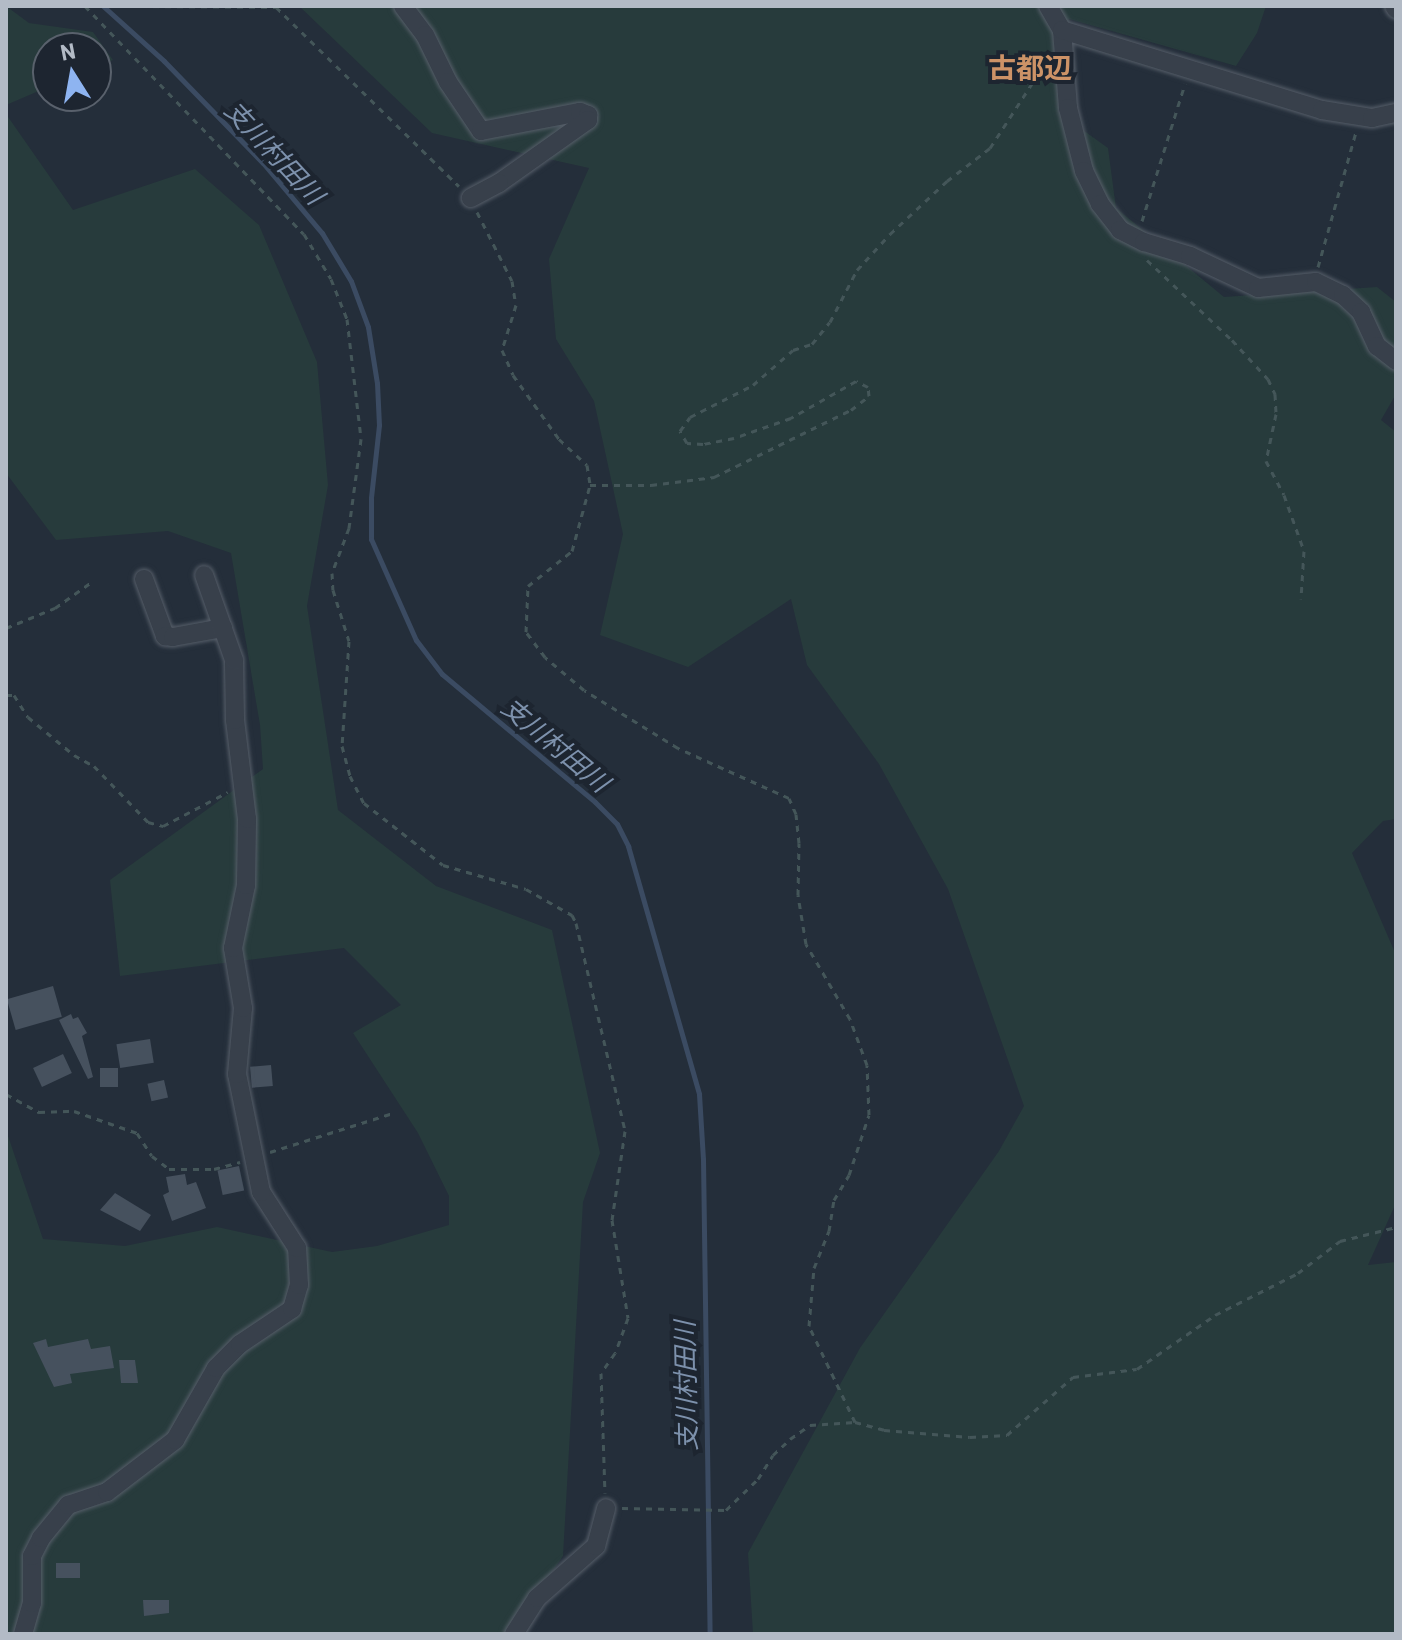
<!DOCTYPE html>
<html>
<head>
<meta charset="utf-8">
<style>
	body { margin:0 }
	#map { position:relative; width:1402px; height:1640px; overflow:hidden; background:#242e3a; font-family:Barlow,"Noto Sans JP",sans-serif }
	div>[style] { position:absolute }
	.green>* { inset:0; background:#273b3c }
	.stream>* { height:5px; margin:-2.5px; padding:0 2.5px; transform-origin:2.5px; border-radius:2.5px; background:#3b4b62 }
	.building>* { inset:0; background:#46515e; transform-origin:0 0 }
	.path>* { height:3px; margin-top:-1.5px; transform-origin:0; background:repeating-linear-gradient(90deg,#445659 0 6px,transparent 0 12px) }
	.roads { filter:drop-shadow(0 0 2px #565e69) drop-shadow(0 0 2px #565e69) }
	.minor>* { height:18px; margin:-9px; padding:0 9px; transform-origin:9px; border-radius:9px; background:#38404b }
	span { translate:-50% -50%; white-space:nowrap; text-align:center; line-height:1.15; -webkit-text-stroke:8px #1d2530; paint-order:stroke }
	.water-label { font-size:26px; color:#7d91ac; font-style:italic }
	.quarter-label { font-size:28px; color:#cd9367; font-weight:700 }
	.frame { position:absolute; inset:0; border:8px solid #b3bbc6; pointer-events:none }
	.north { position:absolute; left:32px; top:32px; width:80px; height:80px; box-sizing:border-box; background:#1d2530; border:2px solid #59616c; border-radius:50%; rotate:349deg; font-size:22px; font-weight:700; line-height:32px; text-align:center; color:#b3bbc6 }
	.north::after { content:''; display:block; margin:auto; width:28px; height:36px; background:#8eb4f1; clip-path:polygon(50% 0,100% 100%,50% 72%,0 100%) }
</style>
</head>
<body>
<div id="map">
	<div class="green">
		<i style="clip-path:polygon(6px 6px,29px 23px,93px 32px,113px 60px,96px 67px,96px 48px,48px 48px,48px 87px,6px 105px)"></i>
		<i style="clip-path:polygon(299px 6px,1266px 6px,1257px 33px,1236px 66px,1069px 19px,1062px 115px,1108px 148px,1116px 208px,1224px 297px,1377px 287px,1396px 302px,1396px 394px,1381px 420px,1396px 432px,1396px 819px,1383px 821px,1352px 853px,1396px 955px,1396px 1203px,1368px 1265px,1396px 1262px,1396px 1634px,753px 1634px,748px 1553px,860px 1348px,999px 1151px,1024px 1106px,948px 889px,879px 764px,807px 665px,791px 599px,688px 667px,600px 635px,623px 534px,594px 401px,556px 339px,549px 259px,589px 168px,432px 133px)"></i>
		<i style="clip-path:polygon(6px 114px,73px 210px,195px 169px,259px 225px,317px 362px,328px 485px,307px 606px,338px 810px,436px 886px,552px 930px,600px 1153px,583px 1202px,563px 1556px,510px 1634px,6px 1634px,6px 1130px,43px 1239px,125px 1246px,217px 1227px,332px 1252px,377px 1246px,449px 1225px,449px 1196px,418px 1133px,353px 1033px,401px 1005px,344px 948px,120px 976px,110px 880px,263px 769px,260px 725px,231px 553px,168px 531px,56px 540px,6px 473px)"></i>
	</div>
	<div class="stream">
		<i style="left:103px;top:6px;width:82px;rotate:42deg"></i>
		<i style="left:164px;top:61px;width:142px;rotate:45.9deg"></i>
		<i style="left:263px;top:163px;width:92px;rotate:49.9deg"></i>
		<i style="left:322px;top:233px;width:56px;rotate:58.9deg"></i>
		<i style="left:351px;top:281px;width:49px;rotate:69.7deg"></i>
		<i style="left:368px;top:327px;width:57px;rotate:80.9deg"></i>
		<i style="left:377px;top:383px;width:42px;rotate:87.3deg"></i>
		<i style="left:379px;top:425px;width:73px;rotate:96.3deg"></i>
		<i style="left:371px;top:498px;width:41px;rotate:90deg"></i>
		<i style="left:371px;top:539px;width:111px;rotate:66deg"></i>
		<i style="left:416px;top:640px;width:43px;rotate:52.6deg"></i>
		<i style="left:442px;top:674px;width:199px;rotate:39.9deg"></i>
		<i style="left:595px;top:802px;width:31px;rotate:45deg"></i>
		<i style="left:617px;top:824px;width:25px;rotate:63deg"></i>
		<i style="left:628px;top:846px;width:258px;rotate:74deg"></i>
		<i style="left:699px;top:1094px;width:65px;rotate:86.5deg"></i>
		<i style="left:703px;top:1159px;width:475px;rotate:89.2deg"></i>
	</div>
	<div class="building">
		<i style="left:53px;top:986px;width:32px;height:48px;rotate:74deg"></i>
		<i style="clip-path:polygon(71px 1014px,73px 1019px,78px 1017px,87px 1033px,82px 1036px,93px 1077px,88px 1079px,59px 1020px)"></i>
		<i style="left:150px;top:1039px;width:24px;height:34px;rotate:81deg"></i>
		<i style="left:63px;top:1054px;width:21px;height:33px;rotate:65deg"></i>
		<i style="left:271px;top:1065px;width:21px;height:21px;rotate:85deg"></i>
		<i style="left:100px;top:1068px;width:18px;height:19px"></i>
		<i style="left:164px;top:1080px;width:18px;height:17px;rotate:77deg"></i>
		<i style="left:239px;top:1166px;width:25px;height:22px;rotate:78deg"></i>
		<i style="clip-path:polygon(185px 1174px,187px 1185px,196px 1182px,206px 1208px,172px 1221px,163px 1195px,169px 1192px,166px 1177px)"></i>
		<i style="clip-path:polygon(115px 1193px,151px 1215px,140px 1231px,100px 1210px)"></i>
		<i style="clip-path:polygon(46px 1339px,48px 1347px,88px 1339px,91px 1349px,110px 1346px,114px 1368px,70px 1374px,72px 1383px,54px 1387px,33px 1343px)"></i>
		<i style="clip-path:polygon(119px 1360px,135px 1360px,138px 1383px,121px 1383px)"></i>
		<i style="left:80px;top:1563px;width:15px;height:24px;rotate:90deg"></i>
		<i style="clip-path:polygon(143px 1600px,169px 1600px,169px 1613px,144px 1616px)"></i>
	</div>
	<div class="path">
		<i style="left:85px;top:6px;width:316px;rotate:46.2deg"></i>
		<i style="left:304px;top:234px;width:52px;rotate:59deg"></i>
		<i style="left:331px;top:279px;width:43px;rotate:68.2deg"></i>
		<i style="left:347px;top:319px;width:121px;rotate:83.3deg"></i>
		<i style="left:361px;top:439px;width:90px;rotate:97.7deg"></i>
		<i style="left:349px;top:528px;width:48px;rotate:110.7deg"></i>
		<i style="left:332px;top:573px;width:17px;rotate:87deg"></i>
		<i style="left:333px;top:590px;width:53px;rotate:72.6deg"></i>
		<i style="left:349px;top:641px;width:105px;rotate:93.8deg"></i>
		<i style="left:342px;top:746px;width:31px;rotate:75deg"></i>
		<i style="left:350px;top:776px;width:30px;rotate:63deg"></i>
		<i style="left:364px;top:803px;width:100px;rotate:38.1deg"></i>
		<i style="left:443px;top:865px;width:86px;rotate:16.1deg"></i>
		<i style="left:526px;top:889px;width:53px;rotate:29.5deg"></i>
		<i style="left:572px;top:915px;width:9px;rotate:63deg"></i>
		<i style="left:576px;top:923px;width:214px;rotate:76.7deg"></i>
		<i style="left:625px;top:1131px;width:90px;rotate:98.3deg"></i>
		<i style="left:612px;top:1220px;width:99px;rotate:80.7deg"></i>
		<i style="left:628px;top:1318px;width:37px;rotate:110deg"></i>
		<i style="left:615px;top:1353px;width:24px;rotate:125deg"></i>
		<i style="left:601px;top:1373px;width:120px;rotate:88.1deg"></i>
		<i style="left:141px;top:6px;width:135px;rotate:0.4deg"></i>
		<i style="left:276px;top:7px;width:256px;rotate:44.4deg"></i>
		<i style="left:477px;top:212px;width:77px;rotate:63.1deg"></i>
		<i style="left:512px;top:281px;width:24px;rotate:81deg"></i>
		<i style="left:516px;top:305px;width:47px;rotate:107.3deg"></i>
		<i style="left:502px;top:350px;width:27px;rotate:66deg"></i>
		<i style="left:513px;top:375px;width:79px;rotate:54.3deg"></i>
		<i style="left:559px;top:439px;width:38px;rotate:43deg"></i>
		<i style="left:587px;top:465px;width:20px;rotate:81deg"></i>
		<i style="left:1142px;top:221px;width:144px;rotate:-72.6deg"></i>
		<i style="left:1147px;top:260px;width:117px;rotate:43.3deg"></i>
		<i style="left:1232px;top:340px;width:53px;rotate:47.3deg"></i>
		<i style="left:1268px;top:379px;width:17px;rotate:65deg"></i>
		<i style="left:1275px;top:394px;width:20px;rotate:87deg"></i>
		<i style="left:1276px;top:414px;width:48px;rotate:102deg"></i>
		<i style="left:1266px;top:461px;width:38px;rotate:62deg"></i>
		<i style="left:1284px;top:495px;width:59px;rotate:70.3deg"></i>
		<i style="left:1304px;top:551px;width:48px;rotate:93.6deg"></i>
		<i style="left:1318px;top:267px;width:140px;rotate:-74.3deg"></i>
		<i style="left:6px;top:628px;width:53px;rotate:-22.2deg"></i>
		<i style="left:55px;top:608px;width:47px;rotate:-35.4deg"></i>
		<i style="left:6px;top:695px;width:8px"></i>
		<i style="left:14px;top:695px;width:26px;rotate:58deg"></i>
		<i style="left:28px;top:717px;width:60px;rotate:39.6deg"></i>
		<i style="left:74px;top:755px;width:23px;rotate:29deg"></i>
		<i style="left:94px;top:766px;width:78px;rotate:46deg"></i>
		<i style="left:148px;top:822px;width:16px;rotate:15deg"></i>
		<i style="left:163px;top:826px;width:73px;rotate:-27.6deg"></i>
		<i style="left:6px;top:1094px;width:38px;rotate:29deg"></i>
		<i style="left:39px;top:1112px;width:35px;rotate:-2deg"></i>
		<i style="left:74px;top:1111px;width:67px;rotate:19.2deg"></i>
		<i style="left:137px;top:1133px;width:27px;rotate:57deg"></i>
		<i style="left:152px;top:1156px;width:21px;rotate:37deg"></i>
		<i style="left:169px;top:1169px;width:45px"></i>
		<i style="left:214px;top:1169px;width:27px;rotate:-15deg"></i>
		<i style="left:270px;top:1152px;width:129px;rotate:-17.6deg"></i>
		<i style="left:855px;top:1422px;width:30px;rotate:15deg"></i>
		<i style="left:884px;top:1430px;width:86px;rotate:4.7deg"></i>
		<i style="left:970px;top:1437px;width:37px;rotate:-3deg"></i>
		<i style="left:1007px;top:1435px;width:88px;rotate:-41.3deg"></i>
		<i style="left:1073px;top:1377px;width:64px;rotate:-7.1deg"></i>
		<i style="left:1137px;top:1369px;width:95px;rotate:-34.7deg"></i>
		<i style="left:1215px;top:1315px;width:93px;rotate:-26.8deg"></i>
		<i style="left:1298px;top:1273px;width:53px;rotate:-37.3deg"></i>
		<i style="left:1340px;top:1241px;width:58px;rotate:-14deg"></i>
		<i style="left:622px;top:1508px;width:104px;rotate:1.1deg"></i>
		<i style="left:726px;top:1510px;width:45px;rotate:-44.1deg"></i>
		<i style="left:758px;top:1479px;width:28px;rotate:-58deg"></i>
		<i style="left:773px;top:1455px;width:23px;rotate:-43deg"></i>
		<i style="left:790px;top:1439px;width:24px;rotate:-35deg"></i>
		<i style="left:810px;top:1425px;width:45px;rotate:-3.8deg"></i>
		<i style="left:855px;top:1422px;width:106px;rotate:-115.6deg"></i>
		<i style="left:809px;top:1326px;width:58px;rotate:-85.1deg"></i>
		<i style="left:814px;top:1268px;width:40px;rotate:-68deg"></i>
		<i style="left:829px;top:1231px;width:31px;rotate:-81deg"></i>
		<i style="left:834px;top:1200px;width:29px;rotate:-59deg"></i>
		<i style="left:849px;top:1175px;width:63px;rotate:-71.6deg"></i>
		<i style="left:869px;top:1115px;width:50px;rotate:-92.3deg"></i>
		<i style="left:867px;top:1065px;width:49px;rotate:-110.3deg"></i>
		<i style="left:850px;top:1019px;width:87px;rotate:-120.4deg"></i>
		<i style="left:806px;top:944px;width:50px;rotate:-99.3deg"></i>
		<i style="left:798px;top:895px;width:52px;rotate:-88.9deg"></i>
		<i style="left:799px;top:843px;width:29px;rotate:-96deg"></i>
		<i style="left:796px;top:814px;width:17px;rotate:-114deg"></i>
		<i style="left:789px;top:798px;width:122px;rotate:-155.8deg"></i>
		<i style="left:678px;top:748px;width:110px;rotate:-148.3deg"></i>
		<i style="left:584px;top:690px;width:51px;rotate:-139.8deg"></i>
		<i style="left:545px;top:657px;width:31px;rotate:-127deg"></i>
		<i style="left:526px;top:632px;width:46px;rotate:-87.5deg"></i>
		<i style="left:528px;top:586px;width:56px;rotate:-38.5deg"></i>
		<i style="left:572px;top:551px;width:68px;rotate:-74.7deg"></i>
		<i style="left:590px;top:485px;width:61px"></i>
		<i style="left:651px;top:485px;width:64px;rotate:-7.2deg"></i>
		<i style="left:714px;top:477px;width:153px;rotate:-26.1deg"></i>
		<i style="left:851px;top:410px;width:23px;rotate:-38deg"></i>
		<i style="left:869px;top:396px;width:9px;rotate:-96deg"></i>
		<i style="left:868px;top:387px;width:13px;rotate:-153deg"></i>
		<i style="left:856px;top:381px;width:75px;rotate:150.4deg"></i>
		<i style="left:791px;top:418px;width:60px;rotate:160.7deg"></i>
		<i style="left:734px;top:438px;width:32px;rotate:169deg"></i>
		<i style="left:703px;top:444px;width:16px;rotate:-176deg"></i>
		<i style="left:687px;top:443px;width:14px;rotate:-120deg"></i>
		<i style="left:680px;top:431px;width:17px;rotate:-54deg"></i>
		<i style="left:690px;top:417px;width:71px;rotate:-26.9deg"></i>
		<i style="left:753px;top:385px;width:53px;rotate:-41.2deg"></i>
		<i style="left:793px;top:350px;width:20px;rotate:-18deg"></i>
		<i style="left:812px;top:344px;width:28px;rotate:-51deg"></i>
		<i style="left:830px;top:322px;width:59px;rotate:-62.6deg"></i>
		<i style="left:857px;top:270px;width:49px;rotate:-47.5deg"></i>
		<i style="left:890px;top:234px;width:78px;rotate:-42.9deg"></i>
		<i style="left:947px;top:181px;width:54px;rotate:-37.5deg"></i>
		<i style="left:990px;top:148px;width:106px;rotate:-56.9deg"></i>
	</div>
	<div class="roads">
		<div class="minor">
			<i style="left:403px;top:6px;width:36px;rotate:53deg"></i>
			<i style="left:425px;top:35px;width:52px;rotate:63.9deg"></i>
			<i style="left:448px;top:82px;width:59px;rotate:56deg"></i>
			<i style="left:481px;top:131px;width:101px;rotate:-10.9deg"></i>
			<i style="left:580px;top:112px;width:9px;rotate:21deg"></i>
			<i style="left:588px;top:115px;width:5px;rotate:90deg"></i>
			<i style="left:588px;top:120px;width:109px;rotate:144.7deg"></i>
			<i style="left:499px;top:183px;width:32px;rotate:152deg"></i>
			<i style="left:1048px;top:6px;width:28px;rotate:60deg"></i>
			<i style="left:1062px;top:30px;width:78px;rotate:85.6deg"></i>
			<i style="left:1068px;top:108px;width:65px;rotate:75.7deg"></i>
			<i style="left:1084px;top:171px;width:37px;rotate:64deg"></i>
			<i style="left:1100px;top:204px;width:33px;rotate:52deg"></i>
			<i style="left:1120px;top:230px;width:27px;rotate:27deg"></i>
			<i style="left:1144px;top:242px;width:48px;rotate:16.9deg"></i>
			<i style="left:1190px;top:256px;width:75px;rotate:25.2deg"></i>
			<i style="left:1258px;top:288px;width:58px;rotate:-5.9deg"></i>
			<i style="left:1316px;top:282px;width:30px;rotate:26deg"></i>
			<i style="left:1343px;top:295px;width:25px;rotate:43deg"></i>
			<i style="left:1361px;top:312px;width:38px;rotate:65deg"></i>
			<i style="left:1377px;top:346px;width:24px;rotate:38deg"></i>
			<i style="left:1394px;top:6px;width:4px;rotate:56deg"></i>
			<i style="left:1062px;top:30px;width:272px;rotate:17.1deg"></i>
			<i style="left:1322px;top:110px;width:51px;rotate:9.1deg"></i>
			<i style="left:1372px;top:118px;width:25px;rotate:-12deg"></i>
			<i style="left:144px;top:579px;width:61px;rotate:69.8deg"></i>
			<i style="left:165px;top:636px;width:8px;rotate:7deg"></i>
			<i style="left:173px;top:637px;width:51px;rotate:-10.2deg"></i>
			<i style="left:23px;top:1634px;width:32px;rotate:-74deg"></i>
			<i style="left:32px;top:1603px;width:47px;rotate:-90deg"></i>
			<i style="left:32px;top:1556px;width:20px;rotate:-63deg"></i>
			<i style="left:41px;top:1538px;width:43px;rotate:-50.7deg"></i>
			<i style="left:68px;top:1505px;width:41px;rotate:-18.4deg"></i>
			<i style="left:107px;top:1492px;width:86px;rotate:-37.4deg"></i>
			<i style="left:175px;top:1440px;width:83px;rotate:-60.3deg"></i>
			<i style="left:216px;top:1368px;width:34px;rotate:-45deg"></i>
			<i style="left:240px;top:1344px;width:63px;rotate:-33.9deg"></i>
			<i style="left:292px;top:1309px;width:25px;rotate:-74deg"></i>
			<i style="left:299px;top:1285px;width:37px;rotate:-93deg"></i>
			<i style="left:297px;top:1248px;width:67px;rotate:-122.7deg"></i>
			<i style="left:261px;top:1192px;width:120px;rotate:-101.5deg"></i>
			<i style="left:237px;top:1074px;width:66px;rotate:-84.8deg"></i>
			<i style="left:243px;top:1008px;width:61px;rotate:-99.5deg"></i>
			<i style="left:233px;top:948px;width:64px;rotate:-78.3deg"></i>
			<i style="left:246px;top:885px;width:66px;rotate:-89.1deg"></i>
			<i style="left:247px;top:819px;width:100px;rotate:-96.9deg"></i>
			<i style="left:235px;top:720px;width:60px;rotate:-91deg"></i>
			<i style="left:234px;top:660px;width:90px;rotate:-109.4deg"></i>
			<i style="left:514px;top:1634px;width:43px;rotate:-57.4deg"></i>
			<i style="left:537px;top:1598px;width:79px;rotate:-41.4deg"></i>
			<i style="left:596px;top:1546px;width:39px;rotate:-75deg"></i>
		</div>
	</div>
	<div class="water-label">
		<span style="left:275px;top:152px;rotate:47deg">支川村田川</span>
		<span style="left:556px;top:744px;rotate:40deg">支川村田川</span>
		<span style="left:685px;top:1386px;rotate:-91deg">支川村田川</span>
	</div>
	<div class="quarter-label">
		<span style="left:1030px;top:67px">古都辺</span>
	</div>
	<div class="frame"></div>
	<div class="north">N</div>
</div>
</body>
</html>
